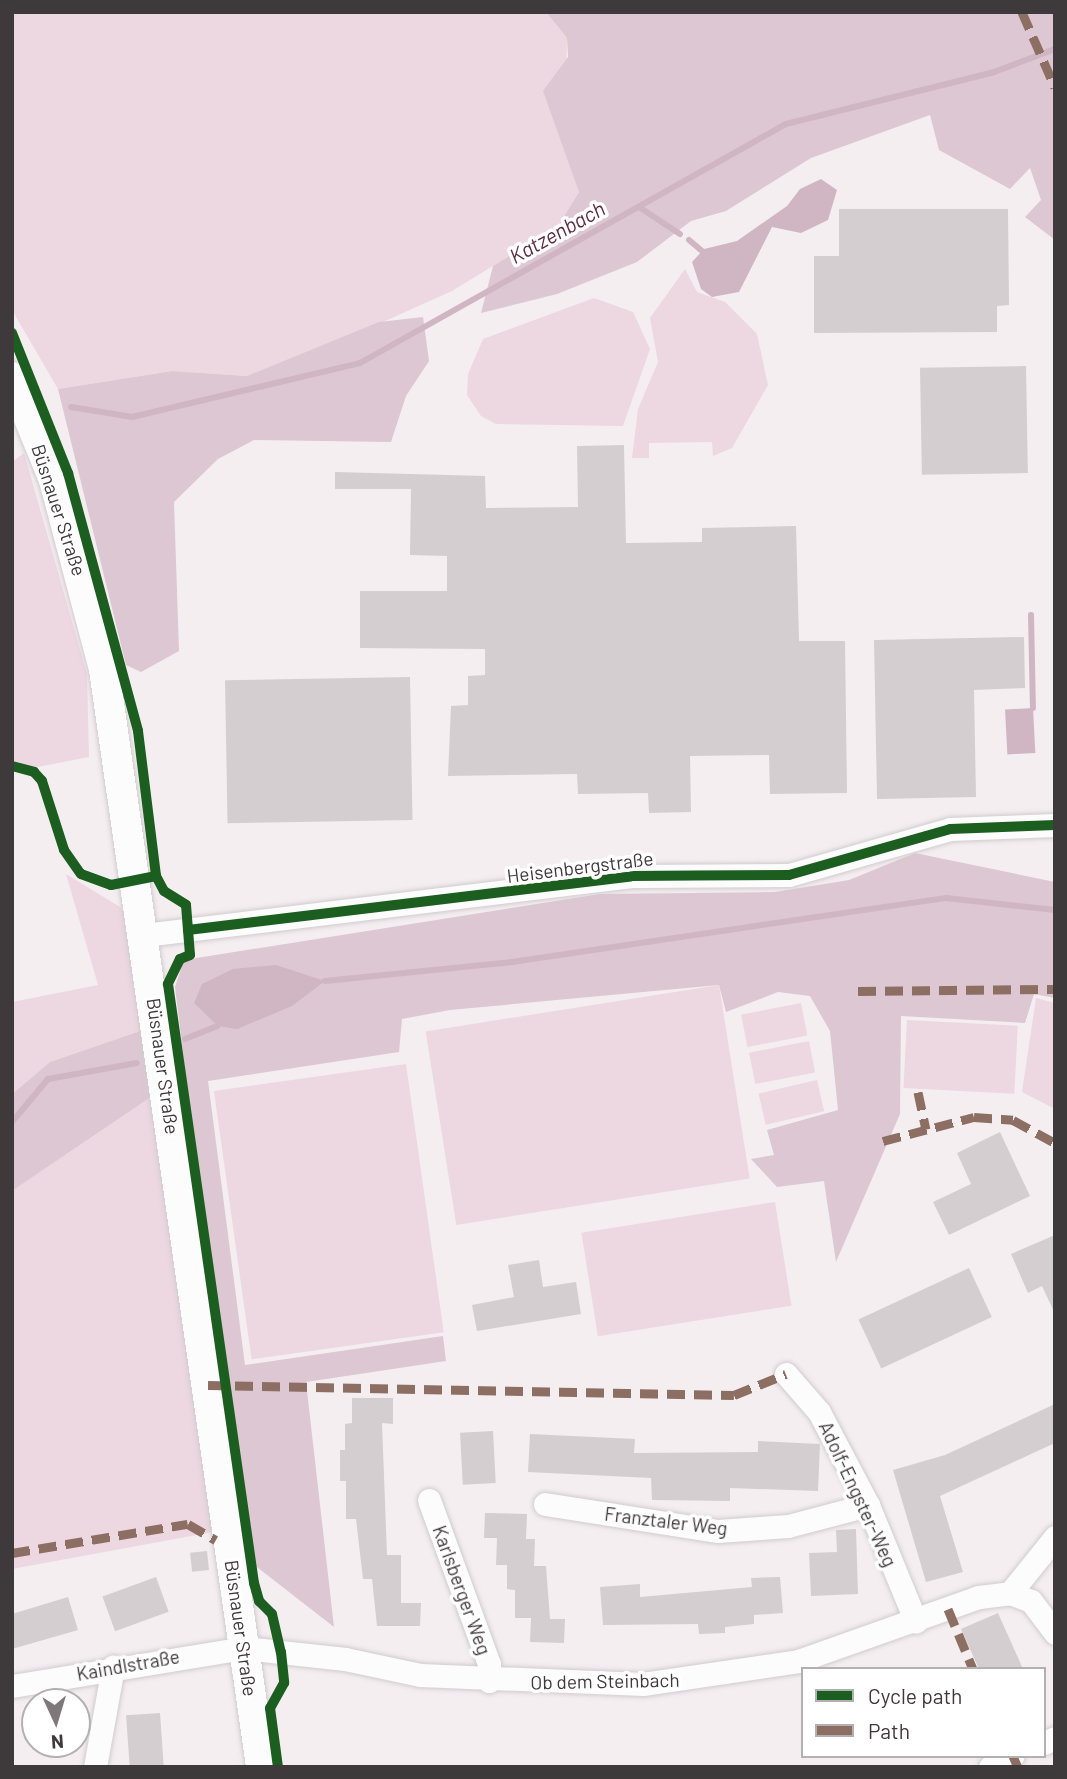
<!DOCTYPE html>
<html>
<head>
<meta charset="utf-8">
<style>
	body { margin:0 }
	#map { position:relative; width:1067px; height:1779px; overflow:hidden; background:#f4eef1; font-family:Barlow,sans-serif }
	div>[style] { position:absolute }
	.green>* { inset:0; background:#edd7e1; transform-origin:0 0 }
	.forest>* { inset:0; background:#ddc7d2 }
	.water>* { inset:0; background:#d0b6c2; transform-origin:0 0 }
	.stream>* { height:6px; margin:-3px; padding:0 3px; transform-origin:3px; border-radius:3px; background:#d0b6c2 }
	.building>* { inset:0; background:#d4ced1; transform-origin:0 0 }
	.roads { filter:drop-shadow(0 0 2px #d1cbce) drop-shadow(0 0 2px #d1cbce) }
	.minor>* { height:23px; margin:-11.5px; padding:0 11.5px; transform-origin:11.5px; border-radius:11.5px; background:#fdfcfd }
	.tertiary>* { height:30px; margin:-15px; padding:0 15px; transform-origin:15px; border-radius:15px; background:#fdfcfd }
	.quiet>* { height:9px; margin-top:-4.5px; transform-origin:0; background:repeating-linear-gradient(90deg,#8d6e63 0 18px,transparent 0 27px) }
	.cycleway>* { height:10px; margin:-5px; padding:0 5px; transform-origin:5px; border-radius:5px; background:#1b5e20 }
	span { translate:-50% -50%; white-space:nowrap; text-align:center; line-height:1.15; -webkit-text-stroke:7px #fff; paint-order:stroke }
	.street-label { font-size:19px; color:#3e393b }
	.water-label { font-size:21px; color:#5b2c44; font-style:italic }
	.frame { position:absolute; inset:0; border:14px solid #3e393b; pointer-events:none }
	.legend { position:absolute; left:801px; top:1667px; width:245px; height:91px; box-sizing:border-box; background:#fff; border:2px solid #b2b0b1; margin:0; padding:9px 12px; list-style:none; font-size:21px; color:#3e393b }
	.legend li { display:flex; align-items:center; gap:14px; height:35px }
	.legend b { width:35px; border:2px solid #b2b0b1 }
	.north { position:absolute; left:21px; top:1688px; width:70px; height:70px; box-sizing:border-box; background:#fff; border:2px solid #b2b0b1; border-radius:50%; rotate:176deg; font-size:19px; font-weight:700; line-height:28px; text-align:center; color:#3e393b }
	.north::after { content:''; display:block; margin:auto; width:24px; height:32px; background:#7e787b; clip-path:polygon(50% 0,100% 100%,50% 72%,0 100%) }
</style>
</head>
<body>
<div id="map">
	<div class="green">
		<i style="clip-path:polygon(12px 12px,546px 12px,567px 38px,565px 142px,579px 192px,558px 226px,452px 291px,307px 356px,247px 376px,172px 371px,58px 389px,12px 310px)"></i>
		<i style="clip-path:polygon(685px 269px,697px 292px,725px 302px,757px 334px,768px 385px,732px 448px,713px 456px,712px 442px,649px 443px,649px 458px,632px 458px,638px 409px,658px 362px,650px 318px)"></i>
		<i style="clip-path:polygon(594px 298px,633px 312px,650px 349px,623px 426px,496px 424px,481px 416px,467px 395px,468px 374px,483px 339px)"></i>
		<i style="clip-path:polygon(24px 453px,87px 674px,89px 757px,12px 772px,12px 462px)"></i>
		<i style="clip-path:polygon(66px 874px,125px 910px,143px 1030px,50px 1062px,12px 1094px,12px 1002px,98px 985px)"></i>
		<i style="left:719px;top:985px;width:196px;height:297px;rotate:81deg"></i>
		<i style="clip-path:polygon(1036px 998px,1055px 1003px,1055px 1109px,1022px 1092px)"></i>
		<i style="left:801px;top:1003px;width:33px;height:61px;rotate:79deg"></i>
		<i style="left:907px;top:1020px;width:111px;height:68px;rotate:3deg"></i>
		<i style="left:809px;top:1041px;width:32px;height:61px;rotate:79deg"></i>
		<i style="left:406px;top:1064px;width:271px;height:194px;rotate:82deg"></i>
		<i style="left:817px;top:1080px;width:32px;height:60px;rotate:77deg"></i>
		<i style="clip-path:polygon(151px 1097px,213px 1532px,12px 1569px,12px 1191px)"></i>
		<i style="left:775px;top:1202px;width:105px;height:196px;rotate:81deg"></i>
	</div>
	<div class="forest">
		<i style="clip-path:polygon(546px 12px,1055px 12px,1055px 240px,1025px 217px,1041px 200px,1030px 168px,1010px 189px,939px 150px,930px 115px,811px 158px,726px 211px,691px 221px,637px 262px,557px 294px,481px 313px,493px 266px,558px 226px,579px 192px,543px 91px,568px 57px,567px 38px)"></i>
		<i style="clip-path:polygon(423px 317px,429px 361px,406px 396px,391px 442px,254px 440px,218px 459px,174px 502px,179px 651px,141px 672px,126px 665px,58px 389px,172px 371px,247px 376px,379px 322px)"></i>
		<i style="clip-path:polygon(915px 853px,1055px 882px,1055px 998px,1034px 994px,1025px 1023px,901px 1016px,900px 1114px,836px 1262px,824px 1181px,777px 1187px,751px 1159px,774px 1155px,767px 1130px,838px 1110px,830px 1031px,810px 996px,778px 992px,726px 1012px,719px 985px,450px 1010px,402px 1019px,399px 1052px,208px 1081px,245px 1365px,443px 1336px,446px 1361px,306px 1382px,334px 1627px,244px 1557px,175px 987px,184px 960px,600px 894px,775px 892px,849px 880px)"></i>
		<i style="clip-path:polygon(143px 1030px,151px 1097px,12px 1191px,12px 1094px,50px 1062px)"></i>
	</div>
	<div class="water">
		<i style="clip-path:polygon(821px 179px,837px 190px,828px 220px,801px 233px,772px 227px,739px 292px,712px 297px,701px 289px,692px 262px,704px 249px,737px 241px,787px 206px,800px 189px)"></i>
		<i style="left:1033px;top:708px;width:45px;height:28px;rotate:87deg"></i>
		<i style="clip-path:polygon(276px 965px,325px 981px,292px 1006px,237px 1029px,218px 1026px,194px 1003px,202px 984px,233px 969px)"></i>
	</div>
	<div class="stream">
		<i style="left:639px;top:207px;width:49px;rotate:33.4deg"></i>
		<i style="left:689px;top:240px;width:17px;rotate:40deg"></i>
		<i style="left:71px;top:407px;width:62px;rotate:9.3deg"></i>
		<i style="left:132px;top:417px;width:234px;rotate:-13.3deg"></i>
		<i style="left:360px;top:363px;width:488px;rotate:-29.3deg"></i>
		<i style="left:786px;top:124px;width:214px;rotate:-14deg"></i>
		<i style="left:994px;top:72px;width:65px;rotate:-20.7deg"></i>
		<i style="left:1031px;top:615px;width:93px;rotate:88.8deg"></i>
		<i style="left:325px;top:981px;width:188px;rotate:-5.8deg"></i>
		<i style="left:512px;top:962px;width:439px;rotate:-8.4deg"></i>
		<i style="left:946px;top:898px;width:110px;rotate:6.3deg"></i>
		<i style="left:185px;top:1039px;width:35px;rotate:-22deg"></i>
		<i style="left:12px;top:1122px;width:56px;rotate:-50.1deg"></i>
		<i style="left:48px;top:1079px;width:90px;rotate:-10.2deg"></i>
	</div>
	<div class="building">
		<i style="clip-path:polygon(839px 209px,1008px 209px,1009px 305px,997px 306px,997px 332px,814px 333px,814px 256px,839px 256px)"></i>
		<i style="left:1026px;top:366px;width:107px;height:106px;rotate:89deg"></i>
		<i style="clip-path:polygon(624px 445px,626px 543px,702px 542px,702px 528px,796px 526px,799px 641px,845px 641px,847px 793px,770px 794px,769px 755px,690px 756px,691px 812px,649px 813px,648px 793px,578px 794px,577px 774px,448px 776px,451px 706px,468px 705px,468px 676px,485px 675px,485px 649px,360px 648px,360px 591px,447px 591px,447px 556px,410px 555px,411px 489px,335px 489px,335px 472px,485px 476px,486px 508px,578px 507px,577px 446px)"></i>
		<i style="clip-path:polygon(1024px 637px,1025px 688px,974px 690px,976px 797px,877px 799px,874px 640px)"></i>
		<i style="left:410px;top:677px;width:143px;height:185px;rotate:89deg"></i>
		<i style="clip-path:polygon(1000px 1132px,1030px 1196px,949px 1235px,933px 1202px,971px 1184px,957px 1153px)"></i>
		<i style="clip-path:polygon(1055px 1235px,1055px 1314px,1042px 1286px,1028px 1293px,1011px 1254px)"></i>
		<i style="clip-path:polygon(539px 1260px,543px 1287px,576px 1282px,581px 1314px,477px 1331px,472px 1305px,514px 1297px,508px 1265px)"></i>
		<i style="left:969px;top:1268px;width:54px;height:122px;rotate:65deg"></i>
		<i style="clip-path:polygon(352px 1398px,393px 1398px,393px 1424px,382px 1423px,387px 1555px,401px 1555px,401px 1603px,421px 1603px,420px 1626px,377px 1626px,372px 1579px,363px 1579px,356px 1519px,346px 1519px,346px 1481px,340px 1481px,340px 1450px,345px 1450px,345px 1424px,352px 1423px)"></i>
		<i style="clip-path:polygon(1055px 1404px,1055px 1443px,940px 1496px,963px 1572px,926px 1582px,893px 1470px,945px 1455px)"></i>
		<i style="left:493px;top:1431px;width:52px;height:33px;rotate:87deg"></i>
		<i style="clip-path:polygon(530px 1434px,635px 1439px,634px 1453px,758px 1452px,758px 1441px,820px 1444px,818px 1491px,730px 1488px,730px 1501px,652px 1500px,651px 1478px,528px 1472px)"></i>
		<i style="clip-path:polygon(485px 1513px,527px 1514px,526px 1539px,535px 1539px,534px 1566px,546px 1566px,550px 1619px,565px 1619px,564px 1643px,530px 1642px,531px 1618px,515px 1618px,515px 1590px,507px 1589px,507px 1565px,496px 1565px,497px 1538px,484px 1538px)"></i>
		<i style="clip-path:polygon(856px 1529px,858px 1594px,811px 1596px,809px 1553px,837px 1552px,836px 1530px)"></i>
		<i style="left:207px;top:1551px;width:19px;height:17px;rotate:84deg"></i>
		<i style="left:156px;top:1577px;width:37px;height:57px;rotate:70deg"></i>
		<i style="clip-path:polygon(780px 1577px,783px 1613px,754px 1615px,754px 1624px,725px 1627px,725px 1633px,699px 1634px,698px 1624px,603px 1625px,600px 1587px,640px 1584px,640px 1597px,752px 1587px,751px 1578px)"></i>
		<i style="clip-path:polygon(68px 1597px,78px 1630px,12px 1649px,12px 1614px)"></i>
		<i style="clip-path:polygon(998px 1613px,1023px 1669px,979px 1669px,961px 1629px)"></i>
		<i style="left:160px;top:1713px;width:54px;height:34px;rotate:86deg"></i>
	</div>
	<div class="roads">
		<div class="minor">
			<i style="left:144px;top:935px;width:491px;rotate:-6.9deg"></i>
			<i style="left:631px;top:876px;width:158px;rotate:-0.4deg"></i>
			<i style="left:789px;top:875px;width:167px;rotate:-15.9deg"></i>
			<i style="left:950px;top:829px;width:105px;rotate:-2.2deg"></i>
			<i style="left:786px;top:1374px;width:50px;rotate:49deg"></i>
			<i style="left:819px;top:1412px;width:105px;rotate:62.2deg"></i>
			<i style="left:868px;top:1505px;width:126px;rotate:67.7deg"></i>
			<i style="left:429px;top:1500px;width:175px;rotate:69.9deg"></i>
			<i style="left:489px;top:1664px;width:17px;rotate:90deg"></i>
			<i style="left:545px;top:1504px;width:175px;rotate:8.9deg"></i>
			<i style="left:718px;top:1531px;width:70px;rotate:-4.1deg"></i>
			<i style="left:788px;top:1526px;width:83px;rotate:-14.7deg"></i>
			<i style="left:1010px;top:1593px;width:72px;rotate:-51.2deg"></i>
			<i style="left:12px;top:1686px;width:235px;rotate:-9.3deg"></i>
			<i style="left:244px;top:1648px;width:102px;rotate:6.2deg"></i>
			<i style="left:345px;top:1659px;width:77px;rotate:12deg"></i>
			<i style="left:420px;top:1675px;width:223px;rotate:2.3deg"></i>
			<i style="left:643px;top:1684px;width:157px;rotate:-8.4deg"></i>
			<i style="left:798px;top:1661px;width:192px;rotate:-19.5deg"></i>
			<i style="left:979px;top:1597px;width:31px;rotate:-7deg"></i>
			<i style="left:1010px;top:1593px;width:22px;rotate:21deg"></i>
			<i style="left:1031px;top:1601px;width:40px;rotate:53deg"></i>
			<i style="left:1044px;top:1743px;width:12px;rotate:-24deg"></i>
			<i style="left:95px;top:1767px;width:102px;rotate:-79.8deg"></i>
			<i style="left:990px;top:1767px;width:25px;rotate:-26deg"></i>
		</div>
		<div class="tertiary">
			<i style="left:12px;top:377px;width:111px;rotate:67.8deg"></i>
			<i style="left:54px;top:480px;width:196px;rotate:75.2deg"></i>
			<i style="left:104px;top:669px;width:1109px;rotate:81.86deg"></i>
		</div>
	</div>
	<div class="quiet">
		<i style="left:1022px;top:12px;width:82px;rotate:66.3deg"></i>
		<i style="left:858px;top:991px;width:197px;rotate:-0.6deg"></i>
		<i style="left:918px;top:1092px;width:38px;rotate:78deg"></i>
		<i style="left:883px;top:1141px;width:94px;rotate:-14.8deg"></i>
		<i style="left:974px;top:1117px;width:39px;rotate:4deg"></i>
		<i style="left:1013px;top:1120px;width:48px;rotate:28.7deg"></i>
		<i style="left:208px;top:1385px;width:526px;rotate:1.09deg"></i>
		<i style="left:734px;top:1395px;width:56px;rotate:-22deg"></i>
		<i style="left:12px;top:1553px;width:178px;rotate:-9.4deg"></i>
		<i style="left:188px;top:1524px;width:32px;rotate:30deg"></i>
		<i style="left:948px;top:1609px;width:65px;rotate:67.4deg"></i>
		<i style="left:1013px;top:1756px;width:12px;rotate:66deg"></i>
	</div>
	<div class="cycleway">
		<i style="left:12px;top:333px;width:151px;rotate:68.2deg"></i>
		<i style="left:68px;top:473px;width:267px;rotate:74.8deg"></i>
		<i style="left:138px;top:731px;width:146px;rotate:82.9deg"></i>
		<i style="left:156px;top:876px;width:17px;rotate:62deg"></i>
		<i style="left:164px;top:891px;width:26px;rotate:32deg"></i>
		<i style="left:186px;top:905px;width:50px;rotate:85.4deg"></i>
		<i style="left:190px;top:955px;width:11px;rotate:158deg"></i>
		<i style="left:180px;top:959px;width:28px;rotate:116deg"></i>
		<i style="left:168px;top:984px;width:605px;rotate:81.83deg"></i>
		<i style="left:254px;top:1583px;width:19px;rotate:74deg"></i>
		<i style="left:259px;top:1601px;width:18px;rotate:45deg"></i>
		<i style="left:272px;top:1614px;width:39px;rotate:77deg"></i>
		<i style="left:281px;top:1652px;width:31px;rotate:84deg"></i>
		<i style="left:284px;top:1683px;width:29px;rotate:119deg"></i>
		<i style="left:270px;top:1708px;width:60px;rotate:82.3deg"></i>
		<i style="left:12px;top:766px;width:23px;rotate:15deg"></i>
		<i style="left:34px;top:772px;width:12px;rotate:48deg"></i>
		<i style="left:42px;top:781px;width:72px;rotate:72.3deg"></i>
		<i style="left:64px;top:850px;width:29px;rotate:55deg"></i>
		<i style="left:81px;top:874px;width:32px;rotate:20deg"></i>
		<i style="left:111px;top:885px;width:46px;rotate:-11.3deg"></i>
		<i style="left:188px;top:930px;width:446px;rotate:-6.9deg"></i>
		<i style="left:631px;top:876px;width:158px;rotate:-0.4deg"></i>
		<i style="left:789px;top:875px;width:167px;rotate:-15.9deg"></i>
		<i style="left:950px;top:829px;width:105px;rotate:-2.2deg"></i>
	</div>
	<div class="street-label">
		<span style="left:59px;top:510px;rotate:72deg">Büsnauer Straße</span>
		<span style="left:580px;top:867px;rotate:-7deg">Heisenbergstraße</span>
		<span style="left:163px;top:1066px;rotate:82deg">Büsnauer Straße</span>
		<span style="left:858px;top:1494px;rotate:65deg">Adolf-Engster-Weg</span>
		<span style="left:666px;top:1521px;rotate:7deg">Franztaler Weg</span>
		<span style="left:462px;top:1590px;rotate:70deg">Karlsberger Weg</span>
		<span style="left:241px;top:1628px;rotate:82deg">Büsnauer Straße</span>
		<span style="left:128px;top:1665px;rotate:-10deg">Kaindlstraße</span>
		<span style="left:605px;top:1681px;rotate:-1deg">Ob dem Steinbach</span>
	</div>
	<div class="water-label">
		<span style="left:557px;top:232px;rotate:-29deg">Katzenbach</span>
	</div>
	<div class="frame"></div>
	<ul class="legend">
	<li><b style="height:9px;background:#1b5e20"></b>Cycle path</li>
	<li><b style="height:9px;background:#8d6e63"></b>Path</li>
	</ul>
	<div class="north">N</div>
</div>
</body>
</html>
